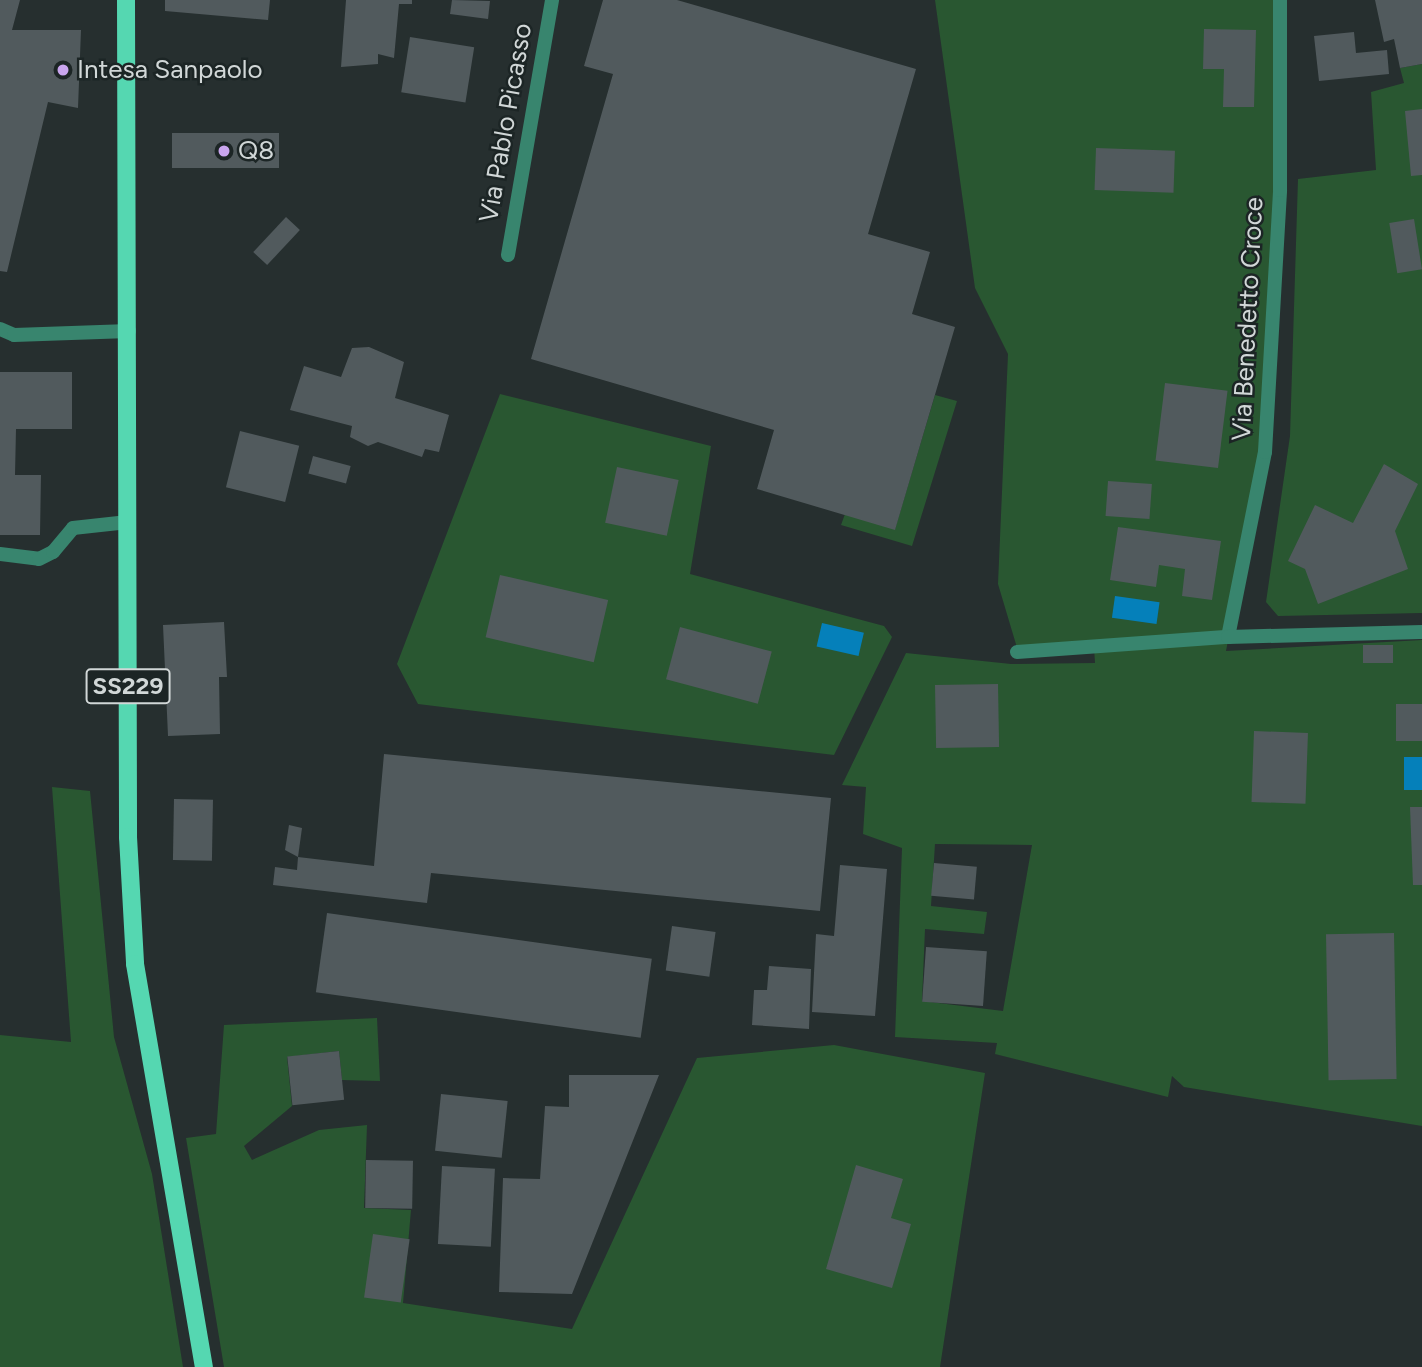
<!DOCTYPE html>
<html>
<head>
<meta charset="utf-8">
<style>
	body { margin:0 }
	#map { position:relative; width:1422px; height:1367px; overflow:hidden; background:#262f2f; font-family:Figtree,sans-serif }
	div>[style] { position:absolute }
	.green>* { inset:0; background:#295731 }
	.water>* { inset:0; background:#0580ba; transform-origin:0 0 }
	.building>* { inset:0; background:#515a5d; transform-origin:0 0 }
	.service>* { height:14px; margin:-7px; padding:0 7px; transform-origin:7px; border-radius:7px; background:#38856e }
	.minor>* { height:14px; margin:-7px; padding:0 7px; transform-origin:7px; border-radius:7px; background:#38856e }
	.primary>* { height:18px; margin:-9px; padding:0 9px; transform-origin:9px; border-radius:9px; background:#55d7b1 }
	.dots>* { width:19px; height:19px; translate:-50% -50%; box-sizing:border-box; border:4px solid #1c2525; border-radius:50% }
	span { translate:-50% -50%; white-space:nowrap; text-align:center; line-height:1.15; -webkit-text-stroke:5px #1c2525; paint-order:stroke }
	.shield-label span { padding:2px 5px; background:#1c2525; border:2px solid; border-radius:5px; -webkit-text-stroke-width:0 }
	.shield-label { font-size:24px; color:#d1d7d7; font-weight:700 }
	.poi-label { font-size:26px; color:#d1d7d7 }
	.left { translate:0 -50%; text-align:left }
	.street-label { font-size:26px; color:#d1d7d7 }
</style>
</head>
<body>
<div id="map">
	<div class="green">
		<i style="clip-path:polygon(evenodd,935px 0,1280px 0,1265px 452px,1226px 651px,1422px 640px,1422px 1126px,1184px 1087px,1172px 1076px,1168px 1097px,995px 1054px,997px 1043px,895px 1037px,902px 848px,863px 834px,866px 787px,842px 785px,906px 653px,1011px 664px,1095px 663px,1094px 647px,1018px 651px,998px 584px,1008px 354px,975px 288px,935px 0,935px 844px,1032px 845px,1003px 1011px,922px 1001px,925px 929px,984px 934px,987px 912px,931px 906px,935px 844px)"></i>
		<i style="clip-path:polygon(1422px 64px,1422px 613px,1278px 616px,1266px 602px,1290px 436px,1298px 179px,1376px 170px,1371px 92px,1404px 83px,1400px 68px)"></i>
		<i style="clip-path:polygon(500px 394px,711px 446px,690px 574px,884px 626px,892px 637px,834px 755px,418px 704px,397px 664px)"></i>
		<i style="clip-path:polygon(935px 395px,957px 401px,912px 546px,841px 525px,845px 514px,895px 529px)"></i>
		<i style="clip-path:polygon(52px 787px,90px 791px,114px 1037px,152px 1174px,183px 1367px,0 1367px,0 1035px,71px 1042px)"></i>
		<i style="clip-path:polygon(377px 1018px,380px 1081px,342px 1080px,339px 1051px,287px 1057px,292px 1106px,244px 1146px,252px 1160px,319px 1130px,367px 1125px,364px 1208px,411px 1210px,403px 1303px,572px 1329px,697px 1058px,834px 1045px,985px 1073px,940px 1367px,224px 1367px,186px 1138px,216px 1134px,224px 1025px)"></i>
	</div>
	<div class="water">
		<i style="left:1115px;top:596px;width:45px;height:22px;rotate:8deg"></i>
		<i style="left:822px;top:623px;width:43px;height:24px;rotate:13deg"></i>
		<i style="left:1422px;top:757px;width:33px;height:18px;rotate:90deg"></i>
	</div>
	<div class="building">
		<i style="clip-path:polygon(0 0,20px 0,12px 30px,81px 30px,78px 108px,48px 102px,7px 272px,0 271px)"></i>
		<i style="clip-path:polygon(165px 0,270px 0,268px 20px,165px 11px)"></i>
		<i style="clip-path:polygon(346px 0,412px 0,412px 4px,399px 4px,394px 58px,378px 54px,378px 64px,341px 67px)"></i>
		<i style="clip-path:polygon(452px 0,490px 1px,488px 19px,450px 14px)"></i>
		<i style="clip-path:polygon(603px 0,677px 0,916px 69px,868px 234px,930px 252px,912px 314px,955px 327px,895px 530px,757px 489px,774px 430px,531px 359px,613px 74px,584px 66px)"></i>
		<i style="clip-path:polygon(1375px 0,1422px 0,1422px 64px,1400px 68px,1394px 39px,1384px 42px)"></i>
		<i style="clip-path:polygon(1204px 29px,1256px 30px,1254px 107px,1223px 107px,1224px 69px,1203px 69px)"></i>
		<i style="clip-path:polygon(1354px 32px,1356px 53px,1387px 50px,1389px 74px,1319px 81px,1314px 36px)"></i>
		<i style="left:410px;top:37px;width:65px;height:56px;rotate:9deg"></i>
		<i style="clip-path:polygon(1422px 109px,1422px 175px,1411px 176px,1405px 111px)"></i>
		<i style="left:279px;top:133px;width:35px;height:107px;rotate:90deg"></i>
		<i style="left:1096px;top:148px;width:79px;height:42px;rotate:2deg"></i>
		<i style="left:286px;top:217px;width:19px;height:48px;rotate:43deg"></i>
		<i style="left:1414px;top:219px;width:51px;height:25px;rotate:81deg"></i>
		<i style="clip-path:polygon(369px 347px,404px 362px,395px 398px,449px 415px,439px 452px,425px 449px,422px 457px,378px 442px,368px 446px,350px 437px,352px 426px,290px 410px,304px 366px,341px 377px,352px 348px)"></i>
		<i style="clip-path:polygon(0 372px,72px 372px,72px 429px,16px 429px,15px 475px,41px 475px,40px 535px,0 535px)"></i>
		<i style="left:1165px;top:383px;width:63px;height:78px;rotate:7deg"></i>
		<i style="left:240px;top:431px;width:61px;height:58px;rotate:14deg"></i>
		<i style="left:313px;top:456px;width:39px;height:18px;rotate:15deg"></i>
		<i style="clip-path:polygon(1384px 464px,1418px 484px,1395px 531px,1408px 569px,1318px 604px,1305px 569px,1288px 561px,1315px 505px,1353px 523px)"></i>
		<i style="left:617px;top:467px;width:63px;height:57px;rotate:12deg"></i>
		<i style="left:1108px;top:481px;width:44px;height:35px;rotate:4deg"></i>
		<i style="clip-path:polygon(1118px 527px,1221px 541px,1212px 600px,1182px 596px,1185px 569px,1159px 565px,1156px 587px,1110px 580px)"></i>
		<i style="left:500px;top:575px;width:111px;height:64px;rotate:13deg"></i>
		<i style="clip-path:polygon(224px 622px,227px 677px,219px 677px,220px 734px,168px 736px,163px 625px)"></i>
		<i style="left:680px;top:627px;width:95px;height:54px;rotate:15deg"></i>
		<i style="left:1363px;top:645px;width:30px;height:18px"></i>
		<i style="left:998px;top:684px;width:63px;height:63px;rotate:89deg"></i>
		<i style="left:1422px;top:704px;width:37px;height:26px;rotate:90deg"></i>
		<i style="left:1254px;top:731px;width:54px;height:71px;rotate:2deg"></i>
		<i style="clip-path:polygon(384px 754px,831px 798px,820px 911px,431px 873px,427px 903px,273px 885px,275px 867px,297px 870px,298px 857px,374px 866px)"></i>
		<i style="left:174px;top:799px;width:39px;height:61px;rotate:1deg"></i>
		<i style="clip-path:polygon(1410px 807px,1422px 807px,1422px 885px,1413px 885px)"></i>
		<i style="clip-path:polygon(289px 825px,302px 828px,298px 857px,285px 850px)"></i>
		<i style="left:934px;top:863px;width:43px;height:33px;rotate:5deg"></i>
		<i style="clip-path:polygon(840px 865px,887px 869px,875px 1016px,812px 1012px,816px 934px,834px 936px)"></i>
		<i style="left:327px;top:913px;width:328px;height:80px;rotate:8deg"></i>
		<i style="left:672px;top:926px;width:44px;height:45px;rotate:8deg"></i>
		<i style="left:1394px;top:933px;width:146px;height:68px;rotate:89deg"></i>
		<i style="left:926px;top:947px;width:61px;height:55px;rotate:4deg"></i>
		<i style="clip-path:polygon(769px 966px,811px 969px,809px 1029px,752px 1025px,754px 990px,767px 990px)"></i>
		<i style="left:339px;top:1051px;width:49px;height:52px;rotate:84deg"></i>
		<i style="clip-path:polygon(569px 1075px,659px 1075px,572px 1294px,499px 1292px,503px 1178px,540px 1179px,545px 1106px,569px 1107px)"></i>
		<i style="left:441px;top:1094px;width:67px;height:57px;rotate:6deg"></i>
		<i style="left:366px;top:1160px;width:47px;height:48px;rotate:1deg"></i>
		<i style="clip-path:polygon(856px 1165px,903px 1179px,891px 1218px,911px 1224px,892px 1288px,826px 1269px)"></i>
		<i style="left:442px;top:1166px;width:53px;height:78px;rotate:3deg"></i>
		<i style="left:373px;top:1234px;width:37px;height:64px;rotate:8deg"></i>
	</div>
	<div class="service">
		<i style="left:0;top:329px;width:15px;rotate:23deg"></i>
		<i style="left:14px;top:335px;width:115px;rotate:-2deg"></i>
		<i style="left:0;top:554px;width:39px;rotate:7deg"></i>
		<i style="left:39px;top:559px;width:16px;rotate:-27deg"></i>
		<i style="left:53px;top:552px;width:31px;rotate:-50deg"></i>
		<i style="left:73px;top:528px;width:55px;rotate:-6.2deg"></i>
	</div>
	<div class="minor">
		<i style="left:508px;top:255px;width:259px;rotate:-80.2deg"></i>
		<i style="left:1228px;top:637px;width:189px;rotate:-78.7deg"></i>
		<i style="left:1265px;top:452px;width:262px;rotate:-86.7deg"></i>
		<i style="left:1280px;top:190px;width:190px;rotate:-90deg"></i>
		<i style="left:1017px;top:652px;width:212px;rotate:-4.1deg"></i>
		<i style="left:1228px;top:637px;width:194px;rotate:-1.5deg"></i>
	</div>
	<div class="primary">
		<i style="left:126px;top:0;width:837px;rotate:89.86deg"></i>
		<i style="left:128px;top:837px;width:127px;rotate:86.8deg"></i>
		<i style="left:135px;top:964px;width:409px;rotate:80.3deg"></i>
	</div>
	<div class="dots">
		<i style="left:63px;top:70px;background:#c9a5ee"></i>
		<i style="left:224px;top:151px;background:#c9a5ee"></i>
	</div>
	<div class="shield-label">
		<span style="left:128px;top:686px">SS229</span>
	</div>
	<div class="poi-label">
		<span class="left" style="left:77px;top:70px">Intesa Sanpaolo</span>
		<span class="left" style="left:238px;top:151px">Q8</span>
	</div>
	<div class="street-label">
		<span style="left:506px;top:123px;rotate:-80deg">Via Pablo Picasso</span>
		<span style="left:1248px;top:319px;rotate:-87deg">Via Benedetto Croce</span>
	</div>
</div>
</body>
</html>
